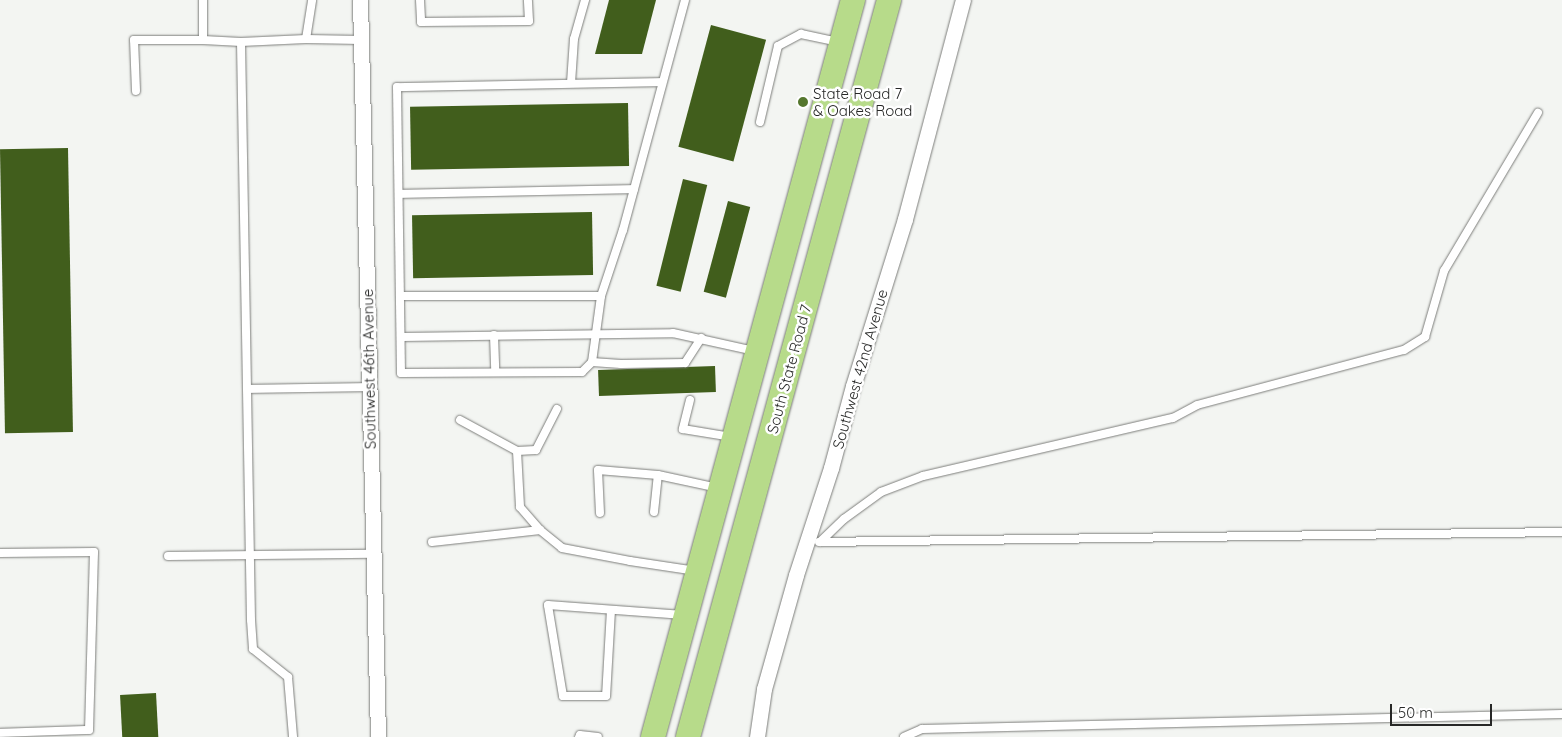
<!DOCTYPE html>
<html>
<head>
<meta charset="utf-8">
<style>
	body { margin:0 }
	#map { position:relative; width:1562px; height:737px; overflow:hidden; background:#f3f5f2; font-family:Quicksand,sans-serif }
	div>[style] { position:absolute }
	.building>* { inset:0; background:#415e1c; transform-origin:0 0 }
	.roads { filter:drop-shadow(0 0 1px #7c7d7a) drop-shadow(0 0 1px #7c7d7a) }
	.lane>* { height:8px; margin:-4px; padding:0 4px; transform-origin:4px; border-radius:4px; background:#fff }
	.street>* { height:15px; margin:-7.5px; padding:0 7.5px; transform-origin:7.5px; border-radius:7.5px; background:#fff }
	.primary>* { height:24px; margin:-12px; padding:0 12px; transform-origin:12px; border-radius:12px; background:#b7db8a }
	.dots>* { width:14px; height:14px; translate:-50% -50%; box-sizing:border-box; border:2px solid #fff; border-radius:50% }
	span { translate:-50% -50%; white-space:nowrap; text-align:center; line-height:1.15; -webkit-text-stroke:5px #fff; paint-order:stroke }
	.poi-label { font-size:15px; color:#272827 }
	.left { translate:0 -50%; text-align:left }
	.street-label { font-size:15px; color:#272827 }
	.scale { position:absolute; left:1390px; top:704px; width:102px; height:22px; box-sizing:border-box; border:2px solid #272827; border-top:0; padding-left:6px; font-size:15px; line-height:18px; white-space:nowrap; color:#272827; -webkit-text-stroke:4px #fff; paint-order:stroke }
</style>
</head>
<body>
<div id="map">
	<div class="building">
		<i style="clip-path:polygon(609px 0,656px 0,642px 54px,595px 54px)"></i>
		<i style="left:711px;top:25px;width:57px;height:126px;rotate:15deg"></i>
		<i style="left:628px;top:103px;width:63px;height:218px;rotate:89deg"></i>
		<i style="left:68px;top:148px;width:284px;height:68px;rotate:89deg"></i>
		<i style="left:683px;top:179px;width:25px;height:110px;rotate:14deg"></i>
		<i style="left:728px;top:201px;width:23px;height:94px;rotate:15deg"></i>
		<i style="left:592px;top:212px;width:63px;height:180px;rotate:89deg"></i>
		<i style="left:715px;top:366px;width:26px;height:117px;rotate:88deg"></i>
		<i style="left:156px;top:693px;width:44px;height:36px;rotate:87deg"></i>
	</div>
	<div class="roads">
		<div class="lane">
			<i style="left:203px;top:0;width:40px;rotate:90deg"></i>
			<i style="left:203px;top:40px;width:38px;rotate:3deg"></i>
			<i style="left:241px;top:42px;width:65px;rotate:-2.6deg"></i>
			<i style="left:306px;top:39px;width:39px;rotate:-81deg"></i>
			<i style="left:420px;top:0;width:22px;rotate:87deg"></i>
			<i style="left:421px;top:22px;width:108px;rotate:-0.5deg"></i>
			<i style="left:529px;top:21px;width:21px;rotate:-93deg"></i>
			<i style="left:306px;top:39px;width:55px;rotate:1deg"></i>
			<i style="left:241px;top:42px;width:578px;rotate:89.01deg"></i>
			<i style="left:251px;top:620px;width:29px;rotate:86deg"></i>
			<i style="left:253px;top:649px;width:45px;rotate:38.7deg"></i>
			<i style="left:288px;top:677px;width:60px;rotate:85.2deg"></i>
			<i style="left:662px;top:82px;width:265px;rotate:178.9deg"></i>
			<i style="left:397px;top:87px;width:286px;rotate:89.2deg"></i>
			<i style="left:401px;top:373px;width:181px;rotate:-0.3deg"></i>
			<i style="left:582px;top:372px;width:14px;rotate:-45deg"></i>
			<i style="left:592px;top:362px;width:67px;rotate:-82.2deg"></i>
			<i style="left:601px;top:296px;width:70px;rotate:-71.6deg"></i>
			<i style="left:623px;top:230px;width:238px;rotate:-74.9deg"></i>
			<i style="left:571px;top:83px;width:44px;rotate:-86.1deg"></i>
			<i style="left:574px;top:39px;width:41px;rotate:-74.2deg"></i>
			<i style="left:136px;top:91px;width:51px;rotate:-92.2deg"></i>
			<i style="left:134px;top:40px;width:69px"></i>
			<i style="left:760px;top:122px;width:78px;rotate:-76.7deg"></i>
			<i style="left:778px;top:46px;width:26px;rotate:-28deg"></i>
			<i style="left:801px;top:34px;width:39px;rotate:12deg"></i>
			<i style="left:399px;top:194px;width:235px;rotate:-1.2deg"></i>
			<i style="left:401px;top:296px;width:200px"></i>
			<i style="left:494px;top:335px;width:37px;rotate:88deg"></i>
			<i style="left:402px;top:337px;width:271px;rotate:-0.8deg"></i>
			<i style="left:673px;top:333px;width:84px;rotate:12.4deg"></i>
			<i style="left:592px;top:362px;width:29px;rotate:4deg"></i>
			<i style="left:621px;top:364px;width:64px;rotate:-0.9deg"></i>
			<i style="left:685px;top:363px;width:30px;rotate:-57deg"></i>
			<i style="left:247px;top:389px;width:122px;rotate:-0.9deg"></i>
			<i style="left:690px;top:400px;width:30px;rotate:104deg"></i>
			<i style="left:683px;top:429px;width:50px;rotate:9.3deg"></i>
			<i style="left:460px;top:420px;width:65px;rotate:28.5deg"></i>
			<i style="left:517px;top:451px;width:56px;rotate:86.9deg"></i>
			<i style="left:520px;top:507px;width:30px;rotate:49deg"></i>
			<i style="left:540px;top:530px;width:28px;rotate:39deg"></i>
			<i style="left:562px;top:548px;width:69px;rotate:10.8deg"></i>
			<i style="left:630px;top:561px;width:67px;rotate:8.6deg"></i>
			<i style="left:517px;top:451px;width:19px;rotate:-3deg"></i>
			<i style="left:536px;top:450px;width:46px;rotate:-62.9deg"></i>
			<i style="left:654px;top:512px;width:37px;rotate:-84deg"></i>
			<i style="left:600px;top:513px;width:43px;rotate:-92.7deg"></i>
			<i style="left:598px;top:470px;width:60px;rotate:4.8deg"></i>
			<i style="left:658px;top:475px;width:61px;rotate:12.2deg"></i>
			<i style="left:432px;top:542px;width:109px;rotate:-6.3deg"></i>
			<i style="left:819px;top:542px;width:743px;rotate:-0.77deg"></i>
			<i style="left:820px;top:542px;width:33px;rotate:-44deg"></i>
			<i style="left:844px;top:519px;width:46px;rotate:-36.1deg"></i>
			<i style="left:881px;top:492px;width:45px;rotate:-20.9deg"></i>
			<i style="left:923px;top:476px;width:257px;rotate:-13.1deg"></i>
			<i style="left:1173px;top:418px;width:27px;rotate:-28deg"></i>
			<i style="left:1197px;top:405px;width:214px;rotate:-14.9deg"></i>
			<i style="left:1404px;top:350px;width:25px;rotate:-32deg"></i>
			<i style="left:1425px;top:337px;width:69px;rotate:-73.9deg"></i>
			<i style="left:1444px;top:271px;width:184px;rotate:-59.3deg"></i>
			<i style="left:0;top:553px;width:94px;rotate:-0.6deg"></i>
			<i style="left:94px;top:552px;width:178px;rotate:91.6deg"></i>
			<i style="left:89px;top:730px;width:89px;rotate:178.1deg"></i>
			<i style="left:168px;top:556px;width:205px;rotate:-0.6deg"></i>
			<i style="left:611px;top:610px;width:86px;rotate:93.3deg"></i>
			<i style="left:606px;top:696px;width:43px;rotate:180deg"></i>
			<i style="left:563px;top:696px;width:92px;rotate:-99.4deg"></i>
			<i style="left:548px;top:605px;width:136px;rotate:4.2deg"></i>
			<i style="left:579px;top:737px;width:2px;rotate:-63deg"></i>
			<i style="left:580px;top:735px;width:18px;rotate:6deg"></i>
			<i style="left:904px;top:737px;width:20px;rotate:-24deg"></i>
			<i style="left:922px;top:729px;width:640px;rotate:-1.34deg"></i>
		</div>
		<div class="street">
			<i style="left:360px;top:0;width:737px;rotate:88.6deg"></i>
			<i style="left:757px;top:737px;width:49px;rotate:-81.7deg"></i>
			<i style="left:764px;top:689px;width:118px;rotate:-74.3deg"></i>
			<i style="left:796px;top:575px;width:113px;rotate:-71.9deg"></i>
			<i style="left:831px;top:468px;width:85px;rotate:-75deg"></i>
			<i style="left:853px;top:386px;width:175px;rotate:-72.7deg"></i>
			<i style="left:905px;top:219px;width:227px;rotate:-75.2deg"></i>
		</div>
		<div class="primary">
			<i style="left:653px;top:737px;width:764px;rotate:-74.82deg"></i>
			<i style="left:688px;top:737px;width:764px;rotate:-74.74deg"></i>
		</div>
	</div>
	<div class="dots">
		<i style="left:803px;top:102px;background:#55772e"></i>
	</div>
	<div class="poi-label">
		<span class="left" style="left:813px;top:102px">State Road 7<br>&amp; Oakes Road</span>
	</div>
	<div class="street-label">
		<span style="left:369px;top:369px;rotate:-91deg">Southwest 46th Avenue</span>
		<span style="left:789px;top:369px;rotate:-75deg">South State Road 7</span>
		<span style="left:860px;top:369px;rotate:-74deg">Southwest 42nd Avenue</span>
	</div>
	<div class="scale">50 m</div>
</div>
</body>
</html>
